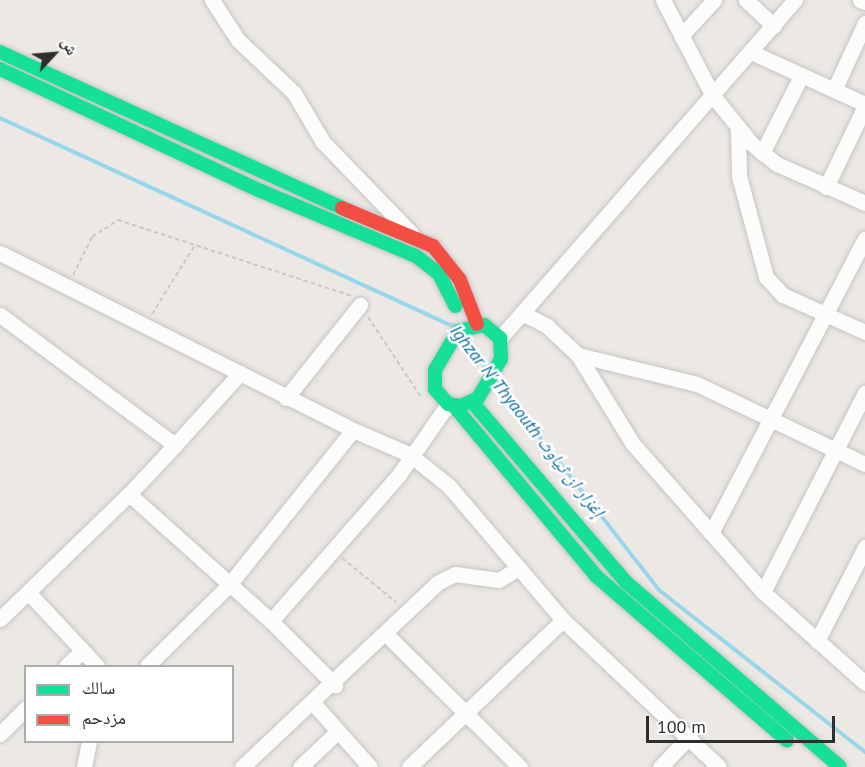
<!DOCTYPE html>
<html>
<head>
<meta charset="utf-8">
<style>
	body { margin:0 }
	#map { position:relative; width:865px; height:767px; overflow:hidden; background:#ece8e4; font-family:"PT Sans","Noto Naskh Arabic",sans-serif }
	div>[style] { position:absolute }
	.stream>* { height:4px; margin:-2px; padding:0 2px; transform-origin:2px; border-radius:2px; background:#99d6ec }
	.path>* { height:2px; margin-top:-1px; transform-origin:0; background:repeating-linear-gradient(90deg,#c9c9c8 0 4.5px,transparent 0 7.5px) }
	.roads { filter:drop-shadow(0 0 2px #c5c4c5) drop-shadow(0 0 2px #c5c4c5) }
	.street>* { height:15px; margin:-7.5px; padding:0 7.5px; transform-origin:7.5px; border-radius:7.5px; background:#fcfcfb }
	.fast>* { height:14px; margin:-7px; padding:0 7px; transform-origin:7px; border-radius:7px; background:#16e098 }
	.jam>* { height:14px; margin:-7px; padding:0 7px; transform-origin:7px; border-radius:7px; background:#f24e42 }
	span { translate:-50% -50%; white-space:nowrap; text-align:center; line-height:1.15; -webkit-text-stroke:5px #fff; paint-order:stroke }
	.water-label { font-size:18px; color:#0d6fa3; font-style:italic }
	.legend { position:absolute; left:24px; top:665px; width:210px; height:78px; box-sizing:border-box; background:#fff; border:2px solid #ababab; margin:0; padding:8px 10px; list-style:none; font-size:18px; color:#2e2e2e }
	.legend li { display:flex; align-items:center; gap:12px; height:30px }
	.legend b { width:30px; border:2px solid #ababab }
	.north { position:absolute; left:24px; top:24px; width:60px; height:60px; -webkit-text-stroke:4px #fff; paint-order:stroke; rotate:64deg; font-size:16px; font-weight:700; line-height:24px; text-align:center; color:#2e2e2e }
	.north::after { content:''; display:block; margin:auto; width:21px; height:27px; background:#2e2e2e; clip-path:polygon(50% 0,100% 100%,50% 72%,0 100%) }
	.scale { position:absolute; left:646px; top:716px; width:189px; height:27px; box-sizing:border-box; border:3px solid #2e2e2e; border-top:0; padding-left:8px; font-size:18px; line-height:21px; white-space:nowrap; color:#2e2e2e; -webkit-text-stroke:4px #fff; paint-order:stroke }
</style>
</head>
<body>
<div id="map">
	<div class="stream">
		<i style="left:0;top:118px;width:500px;rotate:24.7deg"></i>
		<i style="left:462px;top:337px;width:41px;rotate:52deg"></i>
		<i style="left:495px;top:380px;width:266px;rotate:52deg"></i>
		<i style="left:659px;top:590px;width:262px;rotate:38.2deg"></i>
	</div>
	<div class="path">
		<i style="left:73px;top:275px;width:42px;rotate:-63.4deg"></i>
		<i style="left:92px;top:237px;width:31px;rotate:-33deg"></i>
		<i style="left:118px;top:220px;width:246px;rotate:18deg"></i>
		<i style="left:152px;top:314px;width:81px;rotate:-58.1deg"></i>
		<i style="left:368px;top:317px;width:96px;rotate:56.5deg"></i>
		<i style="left:342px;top:558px;width:70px;rotate:39.2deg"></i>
	</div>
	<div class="roads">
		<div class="street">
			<i style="left:212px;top:0;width:48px;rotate:57deg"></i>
			<i style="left:238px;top:40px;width:77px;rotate:43.4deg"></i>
			<i style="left:294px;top:93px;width:57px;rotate:59.4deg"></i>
			<i style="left:323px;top:142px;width:127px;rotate:46deg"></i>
			<i style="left:663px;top:0;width:108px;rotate:62.5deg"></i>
			<i style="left:713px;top:96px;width:62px;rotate:50.9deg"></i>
			<i style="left:752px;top:144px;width:32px;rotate:39deg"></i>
			<i style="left:777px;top:164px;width:96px;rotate:23.9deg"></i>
			<i style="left:746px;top:0;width:38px;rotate:43deg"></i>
			<i style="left:860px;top:0;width:5px;rotate:22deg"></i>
			<i style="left:681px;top:36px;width:49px;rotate:-47.5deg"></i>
			<i style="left:751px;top:52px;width:125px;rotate:24.5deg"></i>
			<i style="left:834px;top:90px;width:74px;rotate:-65.2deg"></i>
			<i style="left:738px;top:129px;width:47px;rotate:88.8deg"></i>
			<i style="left:739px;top:176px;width:105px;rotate:75deg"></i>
			<i style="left:766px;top:277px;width:25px;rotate:47deg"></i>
			<i style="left:783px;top:295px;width:90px;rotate:24.3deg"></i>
			<i style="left:762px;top:153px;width:86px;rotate:-63.1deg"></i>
			<i style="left:826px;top:187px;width:90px;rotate:-64.3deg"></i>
			<i style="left:0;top:253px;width:395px;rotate:26.6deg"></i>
			<i style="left:353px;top:430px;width:198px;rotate:128.7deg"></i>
			<i style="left:229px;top:585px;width:115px;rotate:135.4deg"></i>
			<i style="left:522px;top:313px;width:28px;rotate:27deg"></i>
			<i style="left:547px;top:326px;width:42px;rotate:43.1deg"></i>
			<i style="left:578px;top:355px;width:105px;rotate:58.3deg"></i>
			<i style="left:633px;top:444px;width:197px;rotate:48.7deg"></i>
			<i style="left:763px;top:592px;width:137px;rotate:41.7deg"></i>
			<i style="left:0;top:315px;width:218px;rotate:36.6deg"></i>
			<i style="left:175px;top:445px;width:67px;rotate:133.2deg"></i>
			<i style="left:129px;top:494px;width:191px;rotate:41.8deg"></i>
			<i style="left:271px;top:621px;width:193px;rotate:-48.8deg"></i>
			<i style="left:398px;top:476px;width:88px;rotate:-55.2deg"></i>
			<i style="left:500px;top:338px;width:449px;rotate:-48.9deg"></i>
			<i style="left:578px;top:355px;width:122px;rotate:13.7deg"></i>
			<i style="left:697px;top:384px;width:186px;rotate:25.5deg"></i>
			<i style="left:286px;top:398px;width:119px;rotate:-51.5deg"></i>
			<i style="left:353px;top:430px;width:61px;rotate:23.2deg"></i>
			<i style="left:409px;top:454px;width:51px;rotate:38.7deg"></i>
			<i style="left:449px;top:486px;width:176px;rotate:49.6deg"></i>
			<i style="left:563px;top:620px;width:214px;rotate:43.3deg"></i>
			<i style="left:175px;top:445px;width:97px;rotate:-47.9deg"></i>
			<i style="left:711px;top:533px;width:332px;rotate:-62.4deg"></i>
			<i style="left:28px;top:592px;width:101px;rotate:47deg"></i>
			<i style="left:763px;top:592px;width:224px;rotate:-62.9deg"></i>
			<i style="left:0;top:619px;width:180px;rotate:-44.1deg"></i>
			<i style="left:271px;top:621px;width:91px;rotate:45deg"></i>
			<i style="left:388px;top:636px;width:186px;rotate:44.8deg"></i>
			<i style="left:817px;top:641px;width:106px;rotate:-62.9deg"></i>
			<i style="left:66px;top:666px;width:22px;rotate:-43deg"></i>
			<i style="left:314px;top:704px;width:84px;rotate:48.4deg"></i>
			<i style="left:0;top:734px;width:37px;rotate:-45deg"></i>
			<i style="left:84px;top:767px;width:25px;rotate:-79deg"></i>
			<i style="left:242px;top:767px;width:268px;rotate:-43.3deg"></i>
			<i style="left:437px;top:583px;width:20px;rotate:-27deg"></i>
			<i style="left:455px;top:574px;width:44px;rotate:7.8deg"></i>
			<i style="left:499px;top:580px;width:22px;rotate:-32deg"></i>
			<i style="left:300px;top:767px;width:51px;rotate:-43.4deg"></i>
			<i style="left:409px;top:767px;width:213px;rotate:-43.7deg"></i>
			<i style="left:660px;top:767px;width:43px;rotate:-45.9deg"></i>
		</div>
		<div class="fast">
			<i style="left:0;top:52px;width:376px;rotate:24.5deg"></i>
			<i style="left:0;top:69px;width:288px;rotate:25.1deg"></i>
			<i style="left:261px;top:191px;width:168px;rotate:22.8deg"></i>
			<i style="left:416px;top:256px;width:29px;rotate:38deg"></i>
			<i style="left:439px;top:274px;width:36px;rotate:63deg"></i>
			<i style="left:484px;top:325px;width:21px;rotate:39deg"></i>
			<i style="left:500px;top:338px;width:21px;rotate:87deg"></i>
			<i style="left:501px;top:359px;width:45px;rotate:120.5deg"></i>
			<i style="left:478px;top:398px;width:19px;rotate:155deg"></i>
			<i style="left:461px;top:406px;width:13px;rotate:-171deg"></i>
			<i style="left:448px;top:404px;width:20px;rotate:-131deg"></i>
			<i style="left:435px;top:389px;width:19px;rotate:-90deg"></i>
			<i style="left:435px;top:370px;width:45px;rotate:-59.5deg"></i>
			<i style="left:458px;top:331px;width:27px;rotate:-13deg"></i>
			<i style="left:473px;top:403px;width:237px;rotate:49.5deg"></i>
			<i style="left:627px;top:583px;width:281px;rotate:40.8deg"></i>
			<i style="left:454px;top:406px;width:222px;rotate:50.1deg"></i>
			<i style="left:596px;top:576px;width:252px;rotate:40.7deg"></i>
		</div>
		<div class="jam">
			<i style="left:342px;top:208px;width:99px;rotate:22.7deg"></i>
			<i style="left:433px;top:246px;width:43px;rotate:51.5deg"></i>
			<i style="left:460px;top:280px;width:47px;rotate:68.9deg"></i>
		</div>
	</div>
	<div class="water-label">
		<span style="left:527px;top:421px;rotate:52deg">Ighzar N' Thyaouth إغزار ان ثياوث</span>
	</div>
	<ul class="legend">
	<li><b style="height:8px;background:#16e098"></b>سالك</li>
	<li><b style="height:8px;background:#f24e42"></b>مزدحم</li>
	</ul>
	<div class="north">ش</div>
	<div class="scale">100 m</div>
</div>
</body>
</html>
